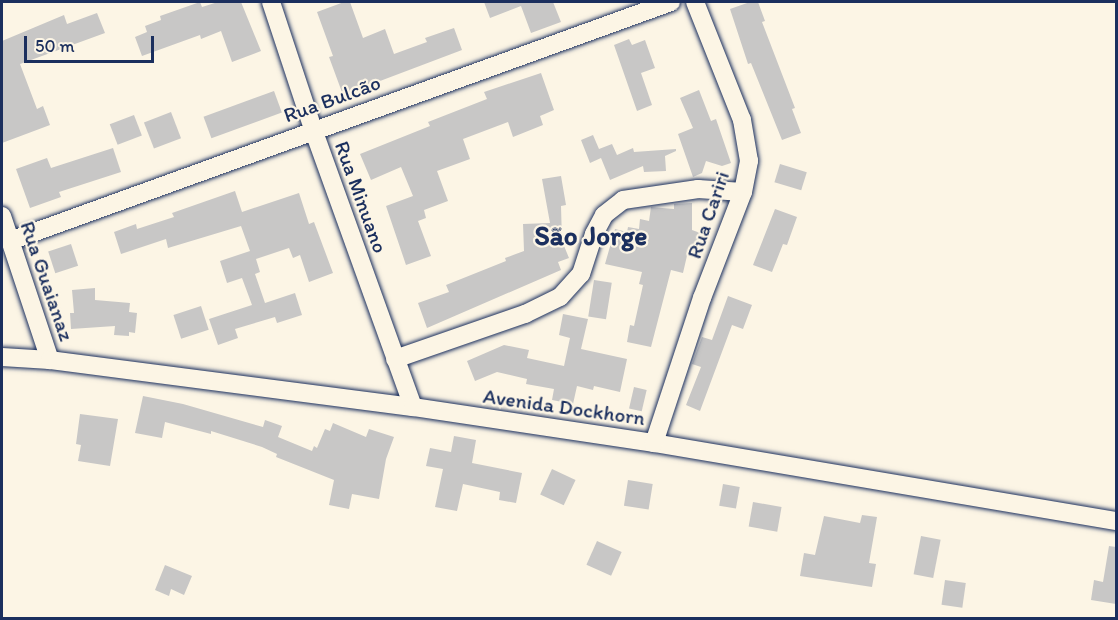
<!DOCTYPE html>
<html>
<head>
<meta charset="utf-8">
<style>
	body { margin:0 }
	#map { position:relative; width:1118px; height:620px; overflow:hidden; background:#fcf5e5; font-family:Itim,sans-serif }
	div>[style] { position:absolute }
	.building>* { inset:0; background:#c8c7c6; transform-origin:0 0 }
	.roads { filter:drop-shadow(0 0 2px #1b2f5e) drop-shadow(0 0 2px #1b2f5e) }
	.minor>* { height:18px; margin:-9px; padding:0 9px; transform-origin:9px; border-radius:9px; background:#fcf5e5 }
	span { translate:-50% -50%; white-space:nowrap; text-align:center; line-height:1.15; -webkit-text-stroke:4.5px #fcf5e5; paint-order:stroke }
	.street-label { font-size:21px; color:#1b2f5e }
	.district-label { font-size:27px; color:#1b2f5e; font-weight:700 }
	.frame { position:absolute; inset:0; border:3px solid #1b2f5e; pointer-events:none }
	.scale { position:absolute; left:24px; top:36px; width:130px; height:27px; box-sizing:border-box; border:3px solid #1b2f5e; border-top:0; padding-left:8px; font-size:18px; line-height:21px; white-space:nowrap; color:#1b2f5e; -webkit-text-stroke:4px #fcf5e5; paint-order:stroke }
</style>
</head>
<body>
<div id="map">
	<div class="building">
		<i style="clip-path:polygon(200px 2px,202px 7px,218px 2px,241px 2px,261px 51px,232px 62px,221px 31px,201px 39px,200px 35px,142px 56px,135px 37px,147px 32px,145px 26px,161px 20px,160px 16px)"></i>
		<i style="clip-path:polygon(344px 2px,350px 2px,363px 38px,385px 29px,394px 54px,427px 42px,425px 38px,454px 28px,462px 50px,343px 95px,329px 57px,333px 56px,317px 12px)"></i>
		<i style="clip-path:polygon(484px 2px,553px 2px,561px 22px,531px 33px,521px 6px,490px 18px)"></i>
		<i style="clip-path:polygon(750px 2px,758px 2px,765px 21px,762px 22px,795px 108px,792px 109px,801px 133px,782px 140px,751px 63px,748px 64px,730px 9px)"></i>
		<i style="clip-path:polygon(97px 13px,105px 33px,20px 64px,37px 109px,43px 106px,50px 125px,2px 143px,2px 41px,64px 15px,67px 24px)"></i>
		<i style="clip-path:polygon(629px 39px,632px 45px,645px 40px,655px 68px,641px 73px,652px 105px,637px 111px,614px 45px)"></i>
		<i style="clip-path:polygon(541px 73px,554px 110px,540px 116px,543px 125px,513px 137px,508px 122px,463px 139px,470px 159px,437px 171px,448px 201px,424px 210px,426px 218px,418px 221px,431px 256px,406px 265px,386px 206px,413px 196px,401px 167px,371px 180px,360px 154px,430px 126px,428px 122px,487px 99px,484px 92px)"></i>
		<i style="clip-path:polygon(699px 90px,711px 121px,716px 119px,731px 163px,722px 166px,706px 161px,702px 173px,693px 177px,678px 134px,693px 128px,680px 98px)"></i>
		<i style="left:274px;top:91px;width:23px;height:75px;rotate:70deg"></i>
		<i style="left:171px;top:112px;width:28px;height:29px;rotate:69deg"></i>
		<i style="left:134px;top:115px;width:22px;height:26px;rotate:69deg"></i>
		<i style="clip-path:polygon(593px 135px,599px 149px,612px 144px,617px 155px,633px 148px,634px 152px,676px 149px,676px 151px,665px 156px,666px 171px,644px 172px,643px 166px,610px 180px,601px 158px,590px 163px,581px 140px)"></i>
		<i style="clip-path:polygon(113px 148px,121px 172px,59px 192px,61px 197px,30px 208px,16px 169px,47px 158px,51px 168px)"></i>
		<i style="left:780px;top:164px;width:28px;height:19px;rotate:17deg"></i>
		<i style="clip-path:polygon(561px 176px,566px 205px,561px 206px,562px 241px,569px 258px,558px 262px,561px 270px,427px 328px,418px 303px,449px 292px,446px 285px,506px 261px,505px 258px,524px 251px,523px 224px,550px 223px,542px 179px)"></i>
		<i style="clip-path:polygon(235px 191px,242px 212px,299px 193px,309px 224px,314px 222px,333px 273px,309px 282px,300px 255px,293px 258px,289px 248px,256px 259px,260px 272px,255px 274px,265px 303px,295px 293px,302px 315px,277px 323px,275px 317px,235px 329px,238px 338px,218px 345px,209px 319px,252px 305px,242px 278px,227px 283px,220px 261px,250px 251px,241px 226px,168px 248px,166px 239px,121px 254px,114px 232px,136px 224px,137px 229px,174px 217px,172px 213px)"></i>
		<i style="clip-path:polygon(692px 203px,692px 230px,703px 234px,698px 250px,689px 247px,683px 273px,671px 270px,651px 347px,627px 342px,630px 325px,634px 326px,643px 285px,639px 284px,642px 272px,605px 264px,615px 229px,627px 232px,628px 227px,639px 229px,640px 219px,649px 221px,651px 207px,674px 209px,674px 204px)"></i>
		<i style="clip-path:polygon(775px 209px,797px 217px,787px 245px,783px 244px,772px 272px,753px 265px)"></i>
		<i style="left:71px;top:244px;width:23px;height:24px;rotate:72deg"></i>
		<i style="left:594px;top:280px;width:18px;height:37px;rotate:9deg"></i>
		<i style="clip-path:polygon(95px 288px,95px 300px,130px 303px,129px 312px,137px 313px,135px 333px,129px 332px,129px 336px,114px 335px,115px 326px,71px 329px,70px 313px,74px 313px,72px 290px)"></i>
		<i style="clip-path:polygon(728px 296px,752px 305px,743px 329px,732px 325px,700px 411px,686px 405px,701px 367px,692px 364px,702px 337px,712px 340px)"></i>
		<i style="left:201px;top:306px;width:25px;height:29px;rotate:72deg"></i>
		<i style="clip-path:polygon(563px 314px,588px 319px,581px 349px,627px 359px,620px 392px,594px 386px,593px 390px,577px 386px,573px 404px,552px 400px,554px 389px,526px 384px,527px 379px,497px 372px,475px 381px,467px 361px,504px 345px,529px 350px,527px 358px,564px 366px,570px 338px,559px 335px)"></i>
		<i style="left:634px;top:387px;width:13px;height:22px;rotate:13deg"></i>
		<i style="clip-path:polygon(143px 396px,183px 404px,263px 427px,265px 420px,282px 426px,278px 437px,312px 451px,314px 446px,317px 448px,325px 429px,330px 431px,333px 423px,366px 437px,369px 429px,394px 437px,386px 459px,379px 499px,352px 494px,349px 509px,329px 505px,334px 480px,276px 457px,277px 454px,262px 447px,211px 431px,211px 434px,165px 422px,162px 438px,135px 433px)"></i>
		<i style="clip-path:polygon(80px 414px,118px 419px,110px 466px,78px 461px,81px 445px,76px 444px)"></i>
		<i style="clip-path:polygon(454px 436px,476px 440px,472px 463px,522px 473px,516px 503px,499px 500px,500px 492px,463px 484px,457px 511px,435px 507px,443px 469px,426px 466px,430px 448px,451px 452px)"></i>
		<i style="left:552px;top:469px;width:26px;height:28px;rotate:25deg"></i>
		<i style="left:628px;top:480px;width:25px;height:26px;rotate:9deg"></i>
		<i style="left:723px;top:484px;width:17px;height:22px;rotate:10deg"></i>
		<i style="left:753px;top:502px;width:29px;height:25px;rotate:10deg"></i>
		<i style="clip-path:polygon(862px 515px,877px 517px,869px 563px,876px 564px,872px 587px,800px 576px,804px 553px,815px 555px,824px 516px,860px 523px)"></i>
		<i style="left:921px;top:536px;width:20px;height:39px;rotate:11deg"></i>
		<i style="left:597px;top:541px;width:27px;height:26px;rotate:24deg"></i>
		<i style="clip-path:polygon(1109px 546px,1116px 547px,1116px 604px,1091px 600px,1094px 580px,1103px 582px)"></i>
		<i style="clip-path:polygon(165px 565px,192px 576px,184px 595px,171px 589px,169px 596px,155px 590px)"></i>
		<i style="left:945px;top:580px;width:21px;height:25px;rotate:8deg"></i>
	</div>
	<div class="roads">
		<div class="minor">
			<i style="left:271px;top:2px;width:134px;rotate:71.7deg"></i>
			<i style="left:313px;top:129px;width:295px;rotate:70.2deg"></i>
			<i style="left:2px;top:216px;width:152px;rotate:71.6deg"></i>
			<i style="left:10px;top:241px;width:703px;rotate:-19.88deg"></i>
			<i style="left:2px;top:357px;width:48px;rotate:3.6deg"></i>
			<i style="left:50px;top:360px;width:366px;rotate:7.4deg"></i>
			<i style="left:413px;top:407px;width:244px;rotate:8.5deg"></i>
			<i style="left:654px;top:443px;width:469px;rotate:9.6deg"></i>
			<i style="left:395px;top:359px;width:138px;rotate:-19.1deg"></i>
			<i style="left:525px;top:314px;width:39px;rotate:-26deg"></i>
			<i style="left:560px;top:297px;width:31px;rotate:-48deg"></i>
			<i style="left:581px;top:274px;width:42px;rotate:-72deg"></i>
			<i style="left:594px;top:234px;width:21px;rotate:-62deg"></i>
			<i style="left:604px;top:215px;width:24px;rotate:-38deg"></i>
			<i style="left:623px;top:200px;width:76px;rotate:-8.3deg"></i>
			<i style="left:698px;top:189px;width:45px;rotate:3.8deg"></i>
			<i style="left:654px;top:443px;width:153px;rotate:-71.7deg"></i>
			<i style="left:702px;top:298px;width:114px;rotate:-68.9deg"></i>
			<i style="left:743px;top:192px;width:32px;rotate:-79deg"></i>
			<i style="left:749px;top:161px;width:42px;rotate:-99.7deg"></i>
			<i style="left:742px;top:120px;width:127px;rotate:-111.7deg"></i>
		</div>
	</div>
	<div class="street-label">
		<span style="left:332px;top:99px;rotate:-20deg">Rua Bulcão</span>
		<span style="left:361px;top:197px;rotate:70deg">Rua Minuano</span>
		<span style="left:708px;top:215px;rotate:-71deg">Rua Cariri</span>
		<span style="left:47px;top:281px;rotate:71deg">Rua Guaianaz</span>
		<span style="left:564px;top:407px;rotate:8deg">Avenida Dockhorn</span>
	</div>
	<div class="district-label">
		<span style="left:591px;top:236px">São Jorge</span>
	</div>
	<div class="frame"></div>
	<div class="scale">50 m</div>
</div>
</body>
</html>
